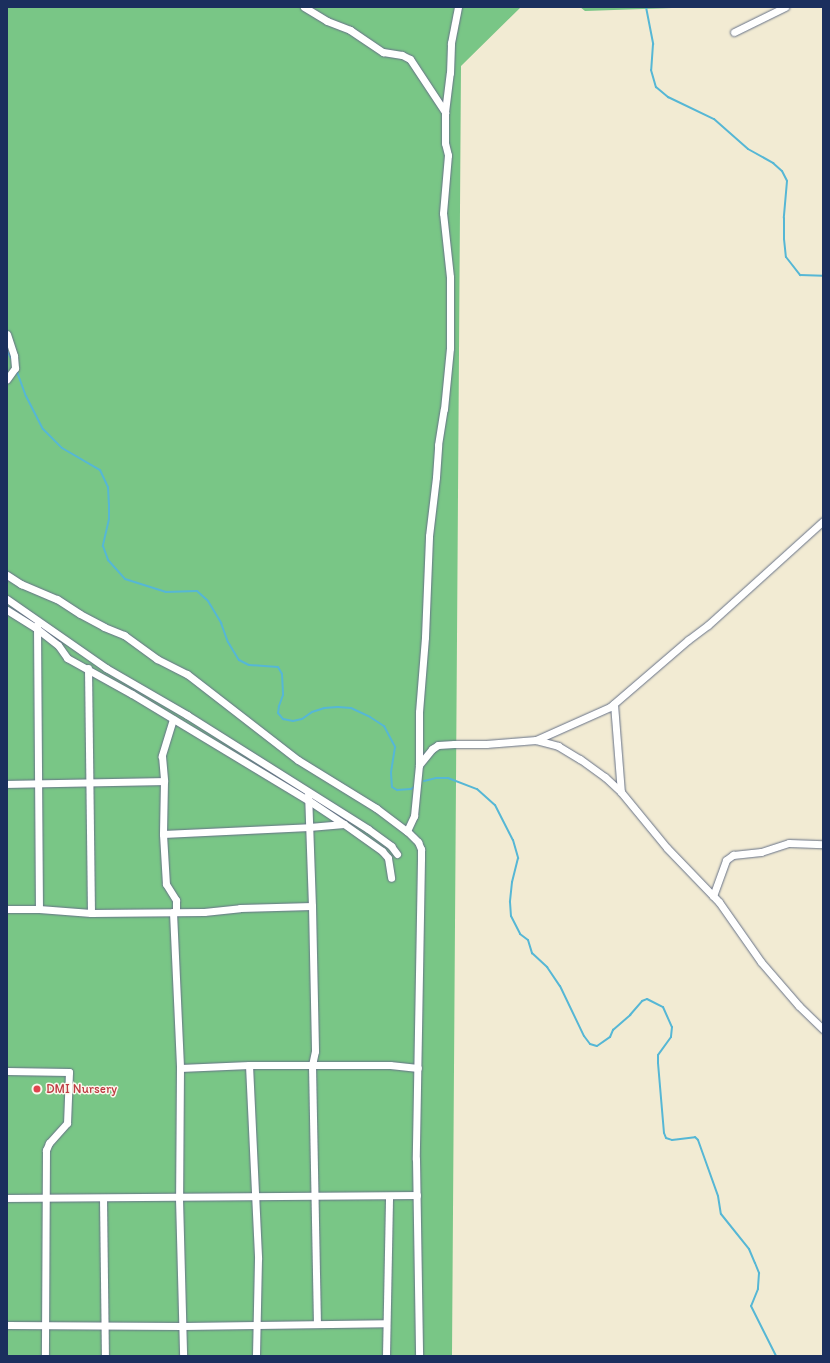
<!DOCTYPE html>
<html>
<head>
<meta charset="utf-8">
<style>
	body { margin:0 }
	#map { position:relative; width:830px; height:1363px; overflow:hidden; background:#f2ebd3; font-family:Itim,sans-serif }
	div>[style] { position:absolute }
	.green>* { inset:0; background:#79c686 }
	.stream>* { height:2px; margin:-1px; padding:0 1px; transform-origin:1px; border-radius:1px; background:#56b7d5 }
	.roads { filter:drop-shadow(0 0 1px #667187) drop-shadow(0 0 1px #667187) }
	.street>* { height:7px; margin:-3.5px; padding:0 3.5px; transform-origin:3.5px; border-radius:3.5px; background:#fff }
	.dots>* { width:11px; height:11px; translate:-50% -50%; box-sizing:border-box; border:2px solid #fbf7ec; border-radius:50% }
	span { translate:-50% -50%; white-space:nowrap; text-align:center; line-height:1.15; -webkit-text-stroke:3px #fbf7ec; paint-order:stroke }
	.health-label { font-size:13px; color:#be3a42 }
	.left { translate:0 -50%; text-align:left }
	.frame { position:absolute; inset:0; border:8px solid #1b2f5e; pointer-events:none }
</style>
</head>
<body>
<div id="map">
	<div class="green">
		<i style="clip-path:polygon(7px 7px,521px 7px,461px 66px,452px 1356px,7px 1356px)"></i>
		<i style="clip-path:polygon(580px 7px,701px 7px,585px 11px)"></i>
	</div>
	<div class="stream">
		<i style="left:646px;top:7px;width:38px;rotate:79deg"></i>
		<i style="left:653px;top:44px;width:26px;rotate:94deg"></i>
		<i style="left:651px;top:70px;width:18px;rotate:74deg"></i>
		<i style="left:656px;top:87px;width:16px;rotate:40deg"></i>
		<i style="left:668px;top:97px;width:51px;rotate:25.6deg"></i>
		<i style="left:714px;top:119px;width:45px;rotate:41.4deg"></i>
		<i style="left:748px;top:149px;width:29px;rotate:29deg"></i>
		<i style="left:773px;top:163px;width:12px;rotate:42deg"></i>
		<i style="left:782px;top:171px;width:11px;rotate:63deg"></i>
		<i style="left:787px;top:181px;width:37px;rotate:95deg"></i>
		<i style="left:784px;top:218px;width:21px;rotate:90deg"></i>
		<i style="left:784px;top:239px;width:18px;rotate:84deg"></i>
		<i style="left:786px;top:257px;width:23px;rotate:52deg"></i>
		<i style="left:800px;top:275px;width:23px;rotate:2deg"></i>
		<i style="left:7px;top:351px;width:8px;rotate:60deg"></i>
		<i style="left:16px;top:369px;width:29px;rotate:70deg"></i>
		<i style="left:26px;top:396px;width:37px;rotate:63deg"></i>
		<i style="left:43px;top:429px;width:27px;rotate:45deg"></i>
		<i style="left:62px;top:448px;width:44px;rotate:30.1deg"></i>
		<i style="left:100px;top:470px;width:19px;rotate:65deg"></i>
		<i style="left:108px;top:487px;width:17px;rotate:87deg"></i>
		<i style="left:109px;top:504px;width:15px;rotate:90deg"></i>
		<i style="left:109px;top:519px;width:28px;rotate:103deg"></i>
		<i style="left:103px;top:546px;width:15px;rotate:70deg"></i>
		<i style="left:108px;top:560px;width:25px;rotate:48deg"></i>
		<i style="left:125px;top:579px;width:43px;rotate:17.6deg"></i>
		<i style="left:166px;top:592px;width:31px;rotate:-2deg"></i>
		<i style="left:197px;top:591px;width:15px;rotate:42deg"></i>
		<i style="left:208px;top:601px;width:26px;rotate:59deg"></i>
		<i style="left:221px;top:623px;width:20px;rotate:70deg"></i>
		<i style="left:228px;top:642px;width:21px;rotate:59deg"></i>
		<i style="left:239px;top:660px;width:11px;rotate:27deg"></i>
		<i style="left:249px;top:665px;width:29px;rotate:4deg"></i>
		<i style="left:278px;top:667px;width:8px;rotate:60deg"></i>
		<i style="left:282px;top:674px;width:21px;rotate:87deg"></i>
		<i style="left:283px;top:695px;width:12px;rotate:110deg"></i>
		<i style="left:279px;top:706px;width:7px;rotate:98deg"></i>
		<i style="left:278px;top:713px;width:8px;rotate:50deg"></i>
		<i style="left:283px;top:719px;width:10px;rotate:11deg"></i>
		<i style="left:293px;top:721px;width:9px;rotate:-13deg"></i>
		<i style="left:302px;top:719px;width:12px;rotate:-35deg"></i>
		<i style="left:312px;top:712px;width:13px;rotate:-18deg"></i>
		<i style="left:324px;top:708px;width:14px;rotate:-4deg"></i>
		<i style="left:338px;top:707px;width:13px;rotate:4deg"></i>
		<i style="left:351px;top:708px;width:21px;rotate:25deg"></i>
		<i style="left:370px;top:717px;width:17px;rotate:33deg"></i>
		<i style="left:384px;top:726px;width:24px;rotate:62deg"></i>
		<i style="left:395px;top:747px;width:26px;rotate:99deg"></i>
		<i style="left:391px;top:773px;width:14px;rotate:86deg"></i>
		<i style="left:392px;top:787px;width:6px;rotate:31deg"></i>
		<i style="left:397px;top:790px;width:14px;rotate:-4deg"></i>
		<i style="left:411px;top:789px;width:4px;rotate:-34deg"></i>
		<i style="left:424px;top:781px;width:12px;rotate:-14deg"></i>
		<i style="left:436px;top:778px;width:12px"></i>
		<i style="left:448px;top:778px;width:31px;rotate:21deg"></i>
		<i style="left:477px;top:789px;width:24px;rotate:42deg"></i>
		<i style="left:495px;top:805px;width:39px;rotate:63deg"></i>
		<i style="left:513px;top:840px;width:19px;rotate:74deg"></i>
		<i style="left:518px;top:858px;width:25px;rotate:104deg"></i>
		<i style="left:512px;top:882px;width:20px;rotate:96deg"></i>
		<i style="left:510px;top:902px;width:14px;rotate:86deg"></i>
		<i style="left:511px;top:916px;width:20px;rotate:63deg"></i>
		<i style="left:520px;top:934px;width:10px;rotate:37deg"></i>
		<i style="left:528px;top:940px;width:14px;rotate:73deg"></i>
		<i style="left:532px;top:953px;width:21px;rotate:43deg"></i>
		<i style="left:547px;top:967px;width:23px;rotate:56deg"></i>
		<i style="left:560px;top:986px;width:55px;rotate:64.4deg"></i>
		<i style="left:584px;top:1036px;width:10px;rotate:53deg"></i>
		<i style="left:590px;top:1044px;width:7px;rotate:16deg"></i>
		<i style="left:597px;top:1046px;width:16px;rotate:-35deg"></i>
		<i style="left:610px;top:1037px;width:8px;rotate:-67deg"></i>
		<i style="left:613px;top:1030px;width:23px;rotate:-41deg"></i>
		<i style="left:630px;top:1015px;width:18px;rotate:-49deg"></i>
		<i style="left:642px;top:1001px;width:5px;rotate:-22deg"></i>
		<i style="left:647px;top:999px;width:18px;rotate:27deg"></i>
		<i style="left:663px;top:1007px;width:22px;rotate:66deg"></i>
		<i style="left:672px;top:1027px;width:10px;rotate:96deg"></i>
		<i style="left:671px;top:1037px;width:22px;rotate:126deg"></i>
		<i style="left:658px;top:1055px;width:8px;rotate:90deg"></i>
		<i style="left:658px;top:1063px;width:70px;rotate:85.1deg"></i>
		<i style="left:664px;top:1133px;width:5px;rotate:68deg"></i>
		<i style="left:666px;top:1138px;width:6px;rotate:18deg"></i>
		<i style="left:672px;top:1140px;width:23px;rotate:-7deg"></i>
		<i style="left:695px;top:1137px;width:4px;rotate:45deg"></i>
		<i style="left:698px;top:1140px;width:59px;rotate:70.3deg"></i>
		<i style="left:718px;top:1196px;width:18px;rotate:81deg"></i>
		<i style="left:721px;top:1214px;width:45px;rotate:51.3deg"></i>
		<i style="left:749px;top:1249px;width:15px;rotate:67deg"></i>
		<i style="left:755px;top:1263px;width:11px;rotate:68deg"></i>
		<i style="left:759px;top:1273px;width:16px;rotate:94deg"></i>
		<i style="left:758px;top:1289px;width:18px;rotate:112deg"></i>
		<i style="left:751px;top:1306px;width:56px;rotate:63.4deg"></i>
	</div>
	<div class="roads">
		<div class="street">
			<i style="left:304px;top:7px;width:27px;rotate:31deg"></i>
			<i style="left:327px;top:21px;width:25px;rotate:21deg"></i>
			<i style="left:350px;top:30px;width:40px;rotate:34deg"></i>
			<i style="left:383px;top:52px;width:19px;rotate:9deg"></i>
			<i style="left:402px;top:55px;width:9px;rotate:27deg"></i>
			<i style="left:410px;top:59px;width:64px;rotate:56.6deg"></i>
			<i style="left:734px;top:32px;width:57px;rotate:-26.1deg"></i>
			<i style="left:7px;top:334px;width:23px;rotate:72deg"></i>
			<i style="left:14px;top:356px;width:12px;rotate:85deg"></i>
			<i style="left:15px;top:368px;width:14px;rotate:126deg"></i>
			<i style="left:7px;top:575px;width:17px;rotate:33deg"></i>
			<i style="left:21px;top:584px;width:39px;rotate:23deg"></i>
			<i style="left:57px;top:599px;width:27px;rotate:33deg"></i>
			<i style="left:80px;top:614px;width:27px;rotate:28deg"></i>
			<i style="left:104px;top:627px;width:22px;rotate:22deg"></i>
			<i style="left:124px;top:635px;width:41px;rotate:36deg"></i>
			<i style="left:157px;top:659px;width:34px;rotate:27deg"></i>
			<i style="left:187px;top:674px;width:140px;rotate:37.8deg"></i>
			<i style="left:298px;top:760px;width:92px;rotate:31.6deg"></i>
			<i style="left:376px;top:808px;width:39px;rotate:37deg"></i>
			<i style="left:407px;top:831px;width:16px;rotate:45deg"></i>
			<i style="left:418px;top:842px;width:8px;rotate:67deg"></i>
			<i style="left:421px;top:849px;width:10px;rotate:90deg"></i>
			<i style="left:421px;top:859px;width:300px;rotate:91deg"></i>
			<i style="left:416px;top:1159px;width:197px;rotate:89.1deg"></i>
			<i style="left:7px;top:599px;width:121px;rotate:34.9deg"></i>
			<i style="left:106px;top:668px;width:94px;rotate:30.1deg"></i>
			<i style="left:187px;top:715px;width:214px;rotate:32.2deg"></i>
			<i style="left:368px;top:829px;width:29px;rotate:36deg"></i>
			<i style="left:391px;top:846px;width:10px;rotate:53deg"></i>
			<i style="left:7px;top:610px;width:34px;rotate:32deg"></i>
			<i style="left:36px;top:628px;width:28px;rotate:38deg"></i>
			<i style="left:58px;top:645px;width:16px;rotate:55deg"></i>
			<i style="left:67px;top:658px;width:74px;rotate:29deg"></i>
			<i style="left:132px;top:694px;width:205px;rotate:31.1deg"></i>
			<i style="left:308px;top:800px;width:43px;rotate:33.7deg"></i>
			<i style="left:344px;top:824px;width:47px;rotate:35.4deg"></i>
			<i style="left:382px;top:851px;width:9px;rotate:49deg"></i>
			<i style="left:388px;top:858px;width:20px;rotate:81deg"></i>
			<i style="left:37px;top:625px;width:284px;rotate:89.6deg"></i>
			<i style="left:88px;top:668px;width:245px;rotate:89.3deg"></i>
			<i style="left:614px;top:704px;width:88px;rotate:85.5deg"></i>
			<i style="left:173px;top:719px;width:39px;rotate:107deg"></i>
			<i style="left:162px;top:756px;width:25px;rotate:85deg"></i>
			<i style="left:164px;top:781px;width:53px;rotate:91.1deg"></i>
			<i style="left:163px;top:834px;width:50px;rotate:86.6deg"></i>
			<i style="left:166px;top:884px;width:19px;rotate:58deg"></i>
			<i style="left:176px;top:900px;width:12px;rotate:90deg"></i>
			<i style="left:536px;top:740px;width:23px;rotate:15deg"></i>
			<i style="left:558px;top:746px;width:26px;rotate:31deg"></i>
			<i style="left:580px;top:759px;width:31px;rotate:36deg"></i>
			<i style="left:605px;top:777px;width:22px;rotate:43deg"></i>
			<i style="left:621px;top:792px;width:72px;rotate:50.6deg"></i>
			<i style="left:667px;top:848px;width:75px;rotate:46.1deg"></i>
			<i style="left:719px;top:902px;width:73px;rotate:55deg"></i>
			<i style="left:761px;top:962px;width:58px;rotate:49.2deg"></i>
			<i style="left:799px;top:1006px;width:33px;rotate:44deg"></i>
			<i style="left:419px;top:765px;width:53px;rotate:-90deg"></i>
			<i style="left:419px;top:712px;width:75px;rotate:-85.4deg"></i>
			<i style="left:425px;top:637px;width:101px;rotate:-87.7deg"></i>
			<i style="left:429px;top:536px;width:59px;rotate:-83.2deg"></i>
			<i style="left:436px;top:477px;width:32px;rotate:-86deg"></i>
			<i style="left:438px;top:445px;width:36px;rotate:-81deg"></i>
			<i style="left:444px;top:409px;width:61px;rotate:-84.4deg"></i>
			<i style="left:450px;top:348px;width:71px;rotate:-90deg"></i>
			<i style="left:450px;top:277px;width:64px;rotate:-96.2deg"></i>
			<i style="left:443px;top:213px;width:58px;rotate:-85.1deg"></i>
			<i style="left:448px;top:155px;width:12px;rotate:-104deg"></i>
			<i style="left:445px;top:143px;width:31px;rotate:-90deg"></i>
			<i style="left:445px;top:112px;width:39px;rotate:-83deg"></i>
			<i style="left:450px;top:73px;width:30px;rotate:-88deg"></i>
			<i style="left:451px;top:43px;width:37px;rotate:-79deg"></i>
			<i style="left:7px;top:784px;width:157px;rotate:-1.1deg"></i>
			<i style="left:308px;top:792px;width:114px;rotate:88deg"></i>
			<i style="left:312px;top:906px;width:145px;rotate:88.8deg"></i>
			<i style="left:315px;top:1051px;width:14px;rotate:102deg"></i>
			<i style="left:312px;top:1065px;width:258px;rotate:88.9deg"></i>
			<i style="left:407px;top:831px;width:17px;rotate:-65deg"></i>
			<i style="left:414px;top:816px;width:51px;rotate:-84.4deg"></i>
			<i style="left:419px;top:765px;width:21px;rotate:-51deg"></i>
			<i style="left:432px;top:749px;width:7px;rotate:-34deg"></i>
			<i style="left:438px;top:745px;width:16px;rotate:-4deg"></i>
			<i style="left:454px;top:744px;width:32px"></i>
			<i style="left:486px;top:744px;width:50px;rotate:-4.6deg"></i>
			<i style="left:536px;top:740px;width:81px;rotate:-24deg"></i>
			<i style="left:610px;top:707px;width:103px;rotate:-40.7deg"></i>
			<i style="left:688px;top:640px;width:25px;rotate:-37deg"></i>
			<i style="left:708px;top:625px;width:155px;rotate:-42.1deg"></i>
			<i style="left:163px;top:834px;width:146px;rotate:-2.7deg"></i>
			<i style="left:309px;top:827px;width:35px;rotate:-5deg"></i>
			<i style="left:713px;top:896px;width:38px;rotate:-70deg"></i>
			<i style="left:726px;top:860px;width:9px;rotate:-36deg"></i>
			<i style="left:733px;top:855px;width:28px;rotate:-6deg"></i>
			<i style="left:761px;top:852px;width:29px;rotate:-18deg"></i>
			<i style="left:789px;top:843px;width:34px;rotate:2deg"></i>
			<i style="left:7px;top:909px;width:32px"></i>
			<i style="left:39px;top:909px;width:52px;rotate:4.4deg"></i>
			<i style="left:91px;top:913px;width:113px;rotate:-0.5deg"></i>
			<i style="left:204px;top:912px;width:36px;rotate:-6deg"></i>
			<i style="left:240px;top:908px;width:72px;rotate:-1.6deg"></i>
			<i style="left:173px;top:912px;width:156px;rotate:87.4deg"></i>
			<i style="left:180px;top:1068px;width:130px;rotate:90.4deg"></i>
			<i style="left:179px;top:1198px;width:158px;rotate:88.5deg"></i>
			<i style="left:249px;top:1065px;width:194px;rotate:87.3deg"></i>
			<i style="left:258px;top:1259px;width:97px;rotate:91.2deg"></i>
			<i style="left:180px;top:1068px;width:69px;rotate:-2.5deg"></i>
			<i style="left:249px;top:1065px;width:141px"></i>
			<i style="left:390px;top:1065px;width:28px;rotate:6deg"></i>
			<i style="left:7px;top:1071px;width:62px;rotate:0.9deg"></i>
			<i style="left:69px;top:1072px;width:51px;rotate:92.2deg"></i>
			<i style="left:67px;top:1123px;width:27px;rotate:132deg"></i>
			<i style="left:49px;top:1143px;width:8px;rotate:113deg"></i>
			<i style="left:46px;top:1150px;width:206px;rotate:90.3deg"></i>
			<i style="left:7px;top:1198px;width:410px;rotate:-0.4deg"></i>
			<i style="left:103px;top:1198px;width:158px;rotate:89.3deg"></i>
			<i style="left:7px;top:1325px;width:176px;rotate:0.3deg"></i>
			<i style="left:183px;top:1326px;width:203px;rotate:-0.8deg"></i>
			<i style="left:386px;top:1356px;width:160px;rotate:-88.9deg"></i>
		</div>
	</div>
	<div class="dots">
		<i style="left:37px;top:1089px;background:#e0444e"></i>
	</div>
	<div class="health-label">
		<span class="left" style="left:46px;top:1089px">DMI Nursery</span>
	</div>
	<div class="frame"></div>
</div>
</body>
</html>
